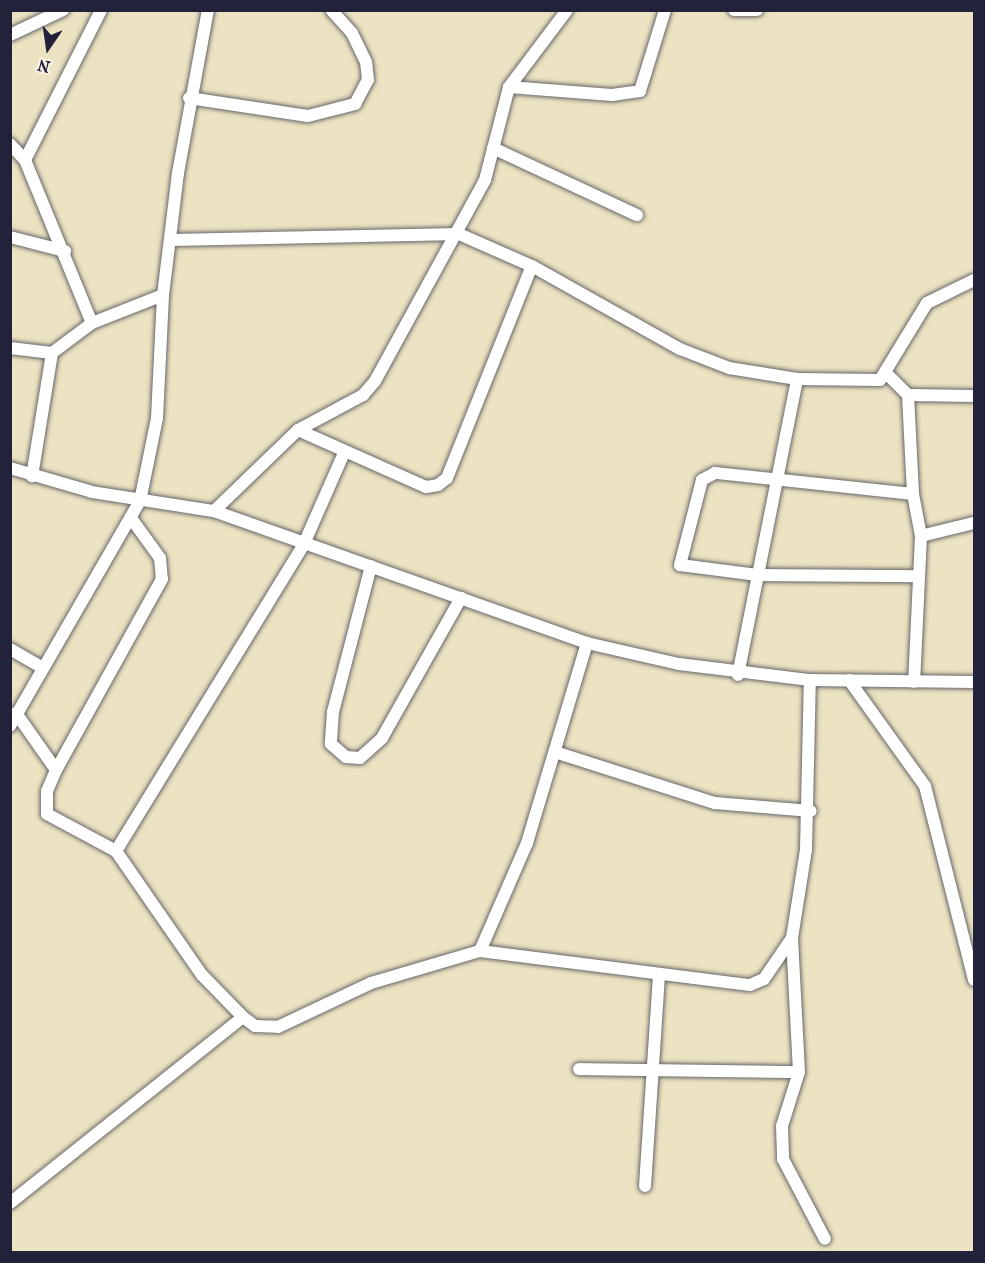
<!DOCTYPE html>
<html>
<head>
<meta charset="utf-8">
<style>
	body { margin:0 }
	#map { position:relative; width:985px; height:1263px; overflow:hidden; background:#ebe3c1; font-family:"IM FELL French Canon",serif }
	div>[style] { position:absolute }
	.roads { filter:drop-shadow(0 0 2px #68666a) drop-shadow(0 0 2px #68666a) }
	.minor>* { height:12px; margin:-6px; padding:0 6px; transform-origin:6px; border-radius:6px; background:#fff }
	span { translate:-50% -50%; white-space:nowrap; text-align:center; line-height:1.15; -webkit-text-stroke:5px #fcf5e5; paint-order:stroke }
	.frame { position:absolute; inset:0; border:12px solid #22223b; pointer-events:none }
	.north { position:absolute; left:18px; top:18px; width:60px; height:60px; -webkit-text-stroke:4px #fcf5e5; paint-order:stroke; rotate:193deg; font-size:16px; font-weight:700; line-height:24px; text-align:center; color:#22223b }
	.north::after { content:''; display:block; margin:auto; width:21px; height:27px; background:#22223b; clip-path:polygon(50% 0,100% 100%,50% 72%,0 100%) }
</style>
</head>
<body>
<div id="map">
	<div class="roads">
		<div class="minor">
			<i style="left:734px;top:10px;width:23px"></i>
			<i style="left:10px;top:35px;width:59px;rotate:-25.3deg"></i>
			<i style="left:509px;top:87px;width:96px;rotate:-53deg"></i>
			<i style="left:189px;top:98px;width:120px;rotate:8.6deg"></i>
			<i style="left:308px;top:116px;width:49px;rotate:-14.3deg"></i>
			<i style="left:355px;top:104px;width:27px;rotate:-62deg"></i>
			<i style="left:368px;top:80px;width:18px;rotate:-96deg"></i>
			<i style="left:366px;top:62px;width:32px;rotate:-116deg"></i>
			<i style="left:352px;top:33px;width:31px;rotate:-132deg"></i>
			<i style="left:10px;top:144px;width:22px;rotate:47deg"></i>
			<i style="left:25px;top:160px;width:176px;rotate:67.7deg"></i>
			<i style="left:92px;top:323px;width:50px;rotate:143.1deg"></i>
			<i style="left:52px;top:353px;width:125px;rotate:99.2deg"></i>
			<i style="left:493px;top:148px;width:159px;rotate:25deg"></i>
			<i style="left:25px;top:160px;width:168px;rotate:-63.1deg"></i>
			<i style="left:10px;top:237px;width:57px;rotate:14.3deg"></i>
			<i style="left:172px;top:240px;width:287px;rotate:-1.2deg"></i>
			<i style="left:459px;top:234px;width:80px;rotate:23.7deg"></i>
			<i style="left:532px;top:266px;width:170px;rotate:29.3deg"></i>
			<i style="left:680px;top:349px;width:53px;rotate:21.2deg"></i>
			<i style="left:729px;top:368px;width:69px;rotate:9.2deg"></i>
			<i style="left:797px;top:379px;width:83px;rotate:0.7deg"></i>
			<i style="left:880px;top:380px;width:90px;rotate:-58.6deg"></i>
			<i style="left:927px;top:303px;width:52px;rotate:-26.1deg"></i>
			<i style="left:92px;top:323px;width:76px;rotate:-21.5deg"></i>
			<i style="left:10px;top:348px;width:42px;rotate:6.8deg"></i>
			<i style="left:888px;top:375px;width:28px;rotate:45deg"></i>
			<i style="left:908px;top:395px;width:66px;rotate:0.9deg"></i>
			<i style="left:908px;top:395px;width:99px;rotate:87.1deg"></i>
			<i style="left:913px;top:494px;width:43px;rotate:79.2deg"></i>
			<i style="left:921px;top:536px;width:146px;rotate:92.7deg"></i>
			<i style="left:298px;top:430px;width:140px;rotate:24deg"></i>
			<i style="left:426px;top:487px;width:12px;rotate:-9deg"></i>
			<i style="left:438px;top:485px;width:11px;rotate:-38deg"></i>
			<i style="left:447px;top:478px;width:228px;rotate:-68.2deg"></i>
			<i style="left:10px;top:468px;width:85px;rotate:16.3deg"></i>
			<i style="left:92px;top:492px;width:123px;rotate:8.9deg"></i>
			<i style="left:214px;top:511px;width:396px;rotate:19.5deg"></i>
			<i style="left:587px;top:643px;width:94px;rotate:12.9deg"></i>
			<i style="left:679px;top:664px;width:132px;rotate:7deg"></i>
			<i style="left:810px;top:680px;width:164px;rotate:0.7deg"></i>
			<i style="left:913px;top:494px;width:199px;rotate:-173.9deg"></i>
			<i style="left:715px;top:473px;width:15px;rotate:152deg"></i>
			<i style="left:702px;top:480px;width:88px;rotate:104.5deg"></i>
			<i style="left:680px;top:565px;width:78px;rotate:7.4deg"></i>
			<i style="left:757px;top:575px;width:162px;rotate:0.4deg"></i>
			<i style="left:214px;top:511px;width:117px;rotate:-44deg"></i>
			<i style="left:298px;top:430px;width:74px;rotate:-28.3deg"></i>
			<i style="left:363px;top:395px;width:18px;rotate:-49deg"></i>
			<i style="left:375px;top:381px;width:229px;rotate:-61.3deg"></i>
			<i style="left:485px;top:180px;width:96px;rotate:-75.5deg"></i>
			<i style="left:509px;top:87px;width:103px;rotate:4.4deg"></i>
			<i style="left:612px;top:95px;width:28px;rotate:-8deg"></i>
			<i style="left:640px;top:91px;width:85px;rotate:-72.8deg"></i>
			<i style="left:131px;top:518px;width:49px;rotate:54.1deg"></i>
			<i style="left:160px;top:558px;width:21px;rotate:85deg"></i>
			<i style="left:162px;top:579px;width:218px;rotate:119deg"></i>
			<i style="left:56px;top:770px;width:23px;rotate:113deg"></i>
			<i style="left:47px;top:791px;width:23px;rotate:90deg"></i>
			<i style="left:47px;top:814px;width:78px;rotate:28.2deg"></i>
			<i style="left:116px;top:851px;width:151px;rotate:55.3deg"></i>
			<i style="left:202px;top:975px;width:59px;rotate:45.7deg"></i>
			<i style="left:921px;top:536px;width:55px;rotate:-13.8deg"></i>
			<i style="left:371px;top:566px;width:151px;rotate:104.6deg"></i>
			<i style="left:333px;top:712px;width:32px;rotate:94deg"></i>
			<i style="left:331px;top:744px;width:20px;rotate:41deg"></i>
			<i style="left:346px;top:757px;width:14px;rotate:4deg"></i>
			<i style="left:360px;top:758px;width:30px;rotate:-42deg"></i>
			<i style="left:382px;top:738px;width:161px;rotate:-60.6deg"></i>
			<i style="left:10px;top:649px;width:38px;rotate:30deg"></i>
			<i style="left:738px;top:675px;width:302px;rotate:-78.7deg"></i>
			<i style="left:849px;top:680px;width:130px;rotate:54.4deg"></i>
			<i style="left:925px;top:786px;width:200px;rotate:75.8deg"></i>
			<i style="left:16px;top:713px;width:70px;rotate:54.9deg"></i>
			<i style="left:10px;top:726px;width:260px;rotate:-60deg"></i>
			<i style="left:140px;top:501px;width:85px;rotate:-78.4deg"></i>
			<i style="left:157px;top:418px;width:123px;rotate:-87.2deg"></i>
			<i style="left:163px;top:295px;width:123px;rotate:-83deg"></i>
			<i style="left:178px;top:173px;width:166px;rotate:-79.6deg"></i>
			<i style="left:558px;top:753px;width:165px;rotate:17.7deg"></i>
			<i style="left:715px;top:803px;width:96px;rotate:4.8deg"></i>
			<i style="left:116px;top:851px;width:358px;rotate:-58.5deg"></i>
			<i style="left:303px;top:546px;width:102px;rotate:-66.2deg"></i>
			<i style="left:480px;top:951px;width:118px;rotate:-66.5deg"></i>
			<i style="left:527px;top:843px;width:209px;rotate:-73.3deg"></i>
			<i style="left:579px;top:1069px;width:220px;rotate:0.8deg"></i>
			<i style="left:799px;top:1072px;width:134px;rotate:-93deg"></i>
			<i style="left:799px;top:1072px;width:57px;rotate:107.5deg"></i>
			<i style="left:782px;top:1126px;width:33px;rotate:88deg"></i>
			<i style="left:783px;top:1159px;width:90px;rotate:62.3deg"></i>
			<i style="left:645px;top:1186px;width:212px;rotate:-86.2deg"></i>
			<i style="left:10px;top:1203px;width:298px;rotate:-38.6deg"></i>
			<i style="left:243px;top:1017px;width:15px;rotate:37deg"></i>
			<i style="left:255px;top:1026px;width:23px;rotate:2deg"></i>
			<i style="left:278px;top:1027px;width:103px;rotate:-25.3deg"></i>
			<i style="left:371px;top:983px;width:114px;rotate:-16.4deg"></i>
			<i style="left:480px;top:951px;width:272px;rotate:7.2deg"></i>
			<i style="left:750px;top:985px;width:15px;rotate:-23deg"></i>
			<i style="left:764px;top:979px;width:50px;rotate:-55.7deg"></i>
			<i style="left:792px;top:938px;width:89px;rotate:-81deg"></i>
			<i style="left:806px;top:850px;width:170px;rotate:-88.7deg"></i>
		</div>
	</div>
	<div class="frame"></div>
	<div class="north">N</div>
</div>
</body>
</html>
